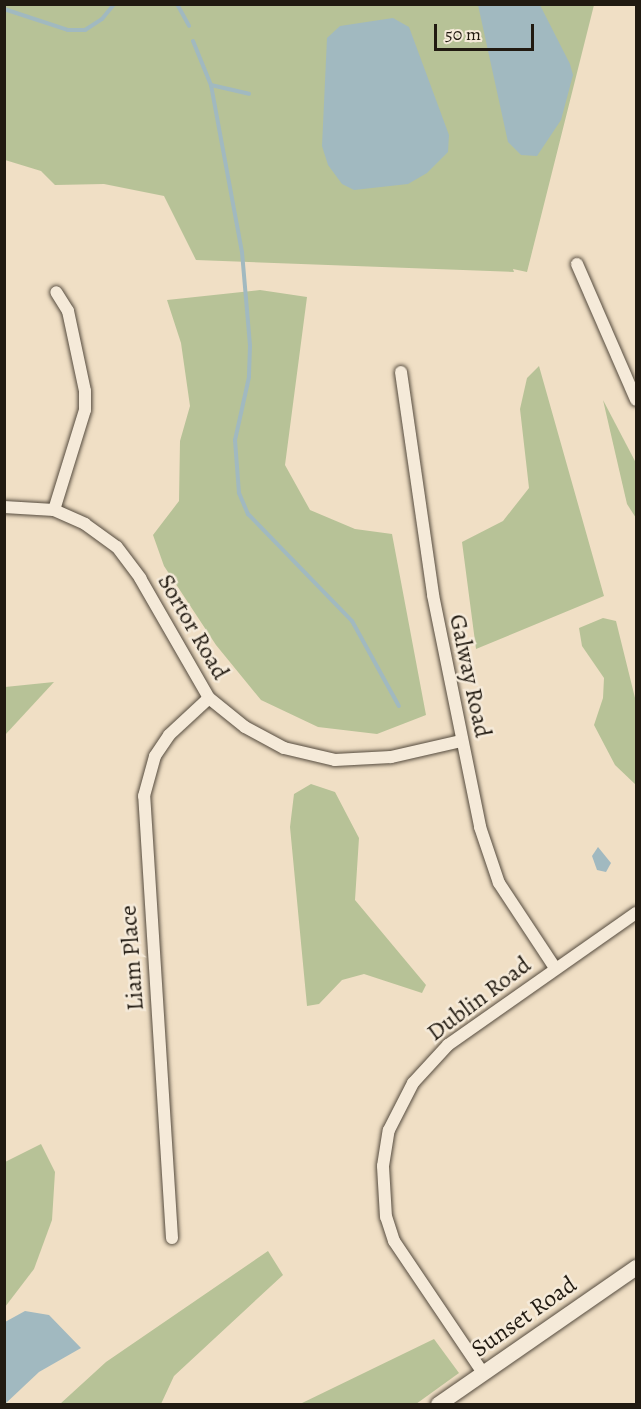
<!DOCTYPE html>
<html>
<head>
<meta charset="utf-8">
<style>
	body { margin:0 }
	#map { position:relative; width:641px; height:1409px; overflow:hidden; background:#f0dfc5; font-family:Alegreya,serif }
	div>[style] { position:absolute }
	.green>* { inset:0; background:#b7c297 }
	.water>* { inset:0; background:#a1b9c0 }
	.stream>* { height:4px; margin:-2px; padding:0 2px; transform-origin:2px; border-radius:2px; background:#a1b9c0 }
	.roads { filter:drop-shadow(0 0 2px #554b3e) drop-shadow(0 0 2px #554b3e) }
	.minor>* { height:12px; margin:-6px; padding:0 6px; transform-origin:6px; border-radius:6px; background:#f5ead9 }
	.tertiary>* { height:15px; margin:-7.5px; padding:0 7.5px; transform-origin:7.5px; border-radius:7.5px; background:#f5ead9 }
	span { translate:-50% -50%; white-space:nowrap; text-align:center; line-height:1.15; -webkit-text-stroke:5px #f5ead9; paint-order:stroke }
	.street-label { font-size:24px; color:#211a11 }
	.frame { position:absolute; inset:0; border:6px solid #211a11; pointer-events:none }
	.scale { position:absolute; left:434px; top:24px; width:100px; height:27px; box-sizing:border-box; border:3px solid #211a11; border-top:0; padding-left:8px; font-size:18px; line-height:21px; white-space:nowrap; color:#211a11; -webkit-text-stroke:4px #f5ead9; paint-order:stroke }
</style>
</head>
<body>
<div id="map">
	<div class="green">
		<i style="clip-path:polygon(4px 5px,594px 5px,527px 272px,513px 269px,514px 272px,196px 260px,164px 196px,104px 184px,55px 185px,41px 171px,5px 160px)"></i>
		<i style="clip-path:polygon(260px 290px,307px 297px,285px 465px,310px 510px,355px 529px,392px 534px,426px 715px,377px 734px,318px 727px,261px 700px,216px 645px,164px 566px,153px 535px,179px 501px,180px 441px,190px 406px,181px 343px,167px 300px)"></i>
		<i style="clip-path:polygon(539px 366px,604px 596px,476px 649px,462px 542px,503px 521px,529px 488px,520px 409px,527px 378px)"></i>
		<i style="clip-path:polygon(603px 400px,636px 463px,636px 518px,627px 504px)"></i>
		<i style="clip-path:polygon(603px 618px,616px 621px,636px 702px,636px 785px,615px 765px,594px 725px,603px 698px,604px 678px,582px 646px,579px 628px)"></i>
		<i style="clip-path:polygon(54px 682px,5px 735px,5px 687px)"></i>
		<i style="clip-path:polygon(311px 784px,335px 792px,359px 838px,355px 900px,426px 985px,422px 993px,364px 974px,342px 980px,319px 1004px,307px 1006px,290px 827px,294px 794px)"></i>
		<i style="clip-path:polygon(41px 1144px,55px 1172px,52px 1220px,34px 1269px,5px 1307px,5px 1162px)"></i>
		<i style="clip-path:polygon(268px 1251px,283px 1275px,174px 1376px,161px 1404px,60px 1404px,106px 1362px)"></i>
		<i style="clip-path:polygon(434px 1339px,459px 1373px,416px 1404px,300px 1404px)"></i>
	</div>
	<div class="water">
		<i style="clip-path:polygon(478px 5px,540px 5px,570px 64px,573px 75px,561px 120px,537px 156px,521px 155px,508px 142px)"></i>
		<i style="clip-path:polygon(393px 18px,409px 27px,449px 135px,448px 152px,427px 173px,408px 184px,354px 190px,342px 184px,328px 165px,322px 146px,327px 38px,340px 26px)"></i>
		<i style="clip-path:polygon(598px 847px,611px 863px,606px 872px,597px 870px,592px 856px)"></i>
		<i style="clip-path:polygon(25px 1311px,49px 1315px,81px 1348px,39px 1372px,5px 1404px,5px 1322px)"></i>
	</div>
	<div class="stream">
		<i style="left:177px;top:4px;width:25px;rotate:61deg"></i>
		<i style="left:4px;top:9px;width:67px;rotate:18.2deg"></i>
		<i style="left:68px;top:30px;width:17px"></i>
		<i style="left:85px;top:30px;width:20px;rotate:-33deg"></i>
		<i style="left:102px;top:19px;width:19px;rotate:-51deg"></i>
		<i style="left:193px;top:41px;width:48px;rotate:67.8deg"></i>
		<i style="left:211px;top:85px;width:170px;rotate:79.5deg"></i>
		<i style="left:242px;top:252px;width:94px;rotate:85.1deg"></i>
		<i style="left:250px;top:346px;width:31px;rotate:92deg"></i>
		<i style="left:249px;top:377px;width:65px;rotate:102.5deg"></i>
		<i style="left:235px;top:440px;width:53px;rotate:85.7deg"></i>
		<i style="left:239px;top:493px;width:23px;rotate:67deg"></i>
		<i style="left:248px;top:514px;width:149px;rotate:45.8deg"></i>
		<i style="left:352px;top:621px;width:97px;rotate:61.1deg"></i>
		<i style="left:211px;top:85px;width:39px;rotate:13deg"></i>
	</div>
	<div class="roads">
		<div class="minor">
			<i style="left:577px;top:264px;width:148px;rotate:66.5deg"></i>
			<i style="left:401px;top:372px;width:225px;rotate:81.8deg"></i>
			<i style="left:433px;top:595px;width:237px;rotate:78.5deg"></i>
			<i style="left:480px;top:827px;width:59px;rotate:71.3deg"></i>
			<i style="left:499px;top:883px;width:102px;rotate:56.6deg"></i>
			<i style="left:4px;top:507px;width:50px;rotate:3.4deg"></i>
			<i style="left:54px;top:510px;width:34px;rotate:24deg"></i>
			<i style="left:85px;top:524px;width:39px;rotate:36deg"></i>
			<i style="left:117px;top:547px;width:39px;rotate:53deg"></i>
			<i style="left:140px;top:578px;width:138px;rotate:60.1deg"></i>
			<i style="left:209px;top:698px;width:46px;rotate:38.9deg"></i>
			<i style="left:245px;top:727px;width:44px;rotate:28.3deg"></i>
			<i style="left:284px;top:748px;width:52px;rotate:13.2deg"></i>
			<i style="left:335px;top:760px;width:56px;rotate:-3.1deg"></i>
			<i style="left:391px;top:757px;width:72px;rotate:-12.9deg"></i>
			<i style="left:54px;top:510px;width:105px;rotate:-72.8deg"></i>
			<i style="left:85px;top:410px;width:19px;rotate:-90deg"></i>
			<i style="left:85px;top:391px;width:82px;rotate:-102deg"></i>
			<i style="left:68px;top:311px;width:22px;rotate:-122deg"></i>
			<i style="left:172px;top:1238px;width:443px;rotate:-93.6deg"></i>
			<i style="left:144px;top:796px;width:41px;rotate:-74.6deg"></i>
			<i style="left:155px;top:756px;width:25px;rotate:-56deg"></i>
			<i style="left:169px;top:735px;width:54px;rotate:-42.8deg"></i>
			<i style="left:483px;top:1373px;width:159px;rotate:-124deg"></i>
			<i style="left:394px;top:1241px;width:25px;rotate:-108deg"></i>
			<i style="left:386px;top:1217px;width:51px;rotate:-93.4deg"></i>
			<i style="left:383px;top:1166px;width:36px;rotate:-81deg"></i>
			<i style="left:389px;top:1130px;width:53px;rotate:-62.9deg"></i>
			<i style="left:413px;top:1083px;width:52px;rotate:-47.4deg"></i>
			<i style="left:448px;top:1045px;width:230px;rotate:-35.1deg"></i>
		</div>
		<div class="tertiary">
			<i style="left:438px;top:1404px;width:241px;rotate:-34.7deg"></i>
		</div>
	</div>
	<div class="street-label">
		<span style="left:193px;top:627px;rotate:60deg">Sortor Road</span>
		<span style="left:470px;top:676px;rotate:78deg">Galway Road</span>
		<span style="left:132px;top:958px;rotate:-94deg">Liam Place</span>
		<span style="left:479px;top:999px;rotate:-37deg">Dublin Road</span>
		<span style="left:524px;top:1317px;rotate:-35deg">Sunset Road</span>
	</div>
	<div class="frame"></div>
	<div class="scale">50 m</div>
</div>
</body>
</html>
